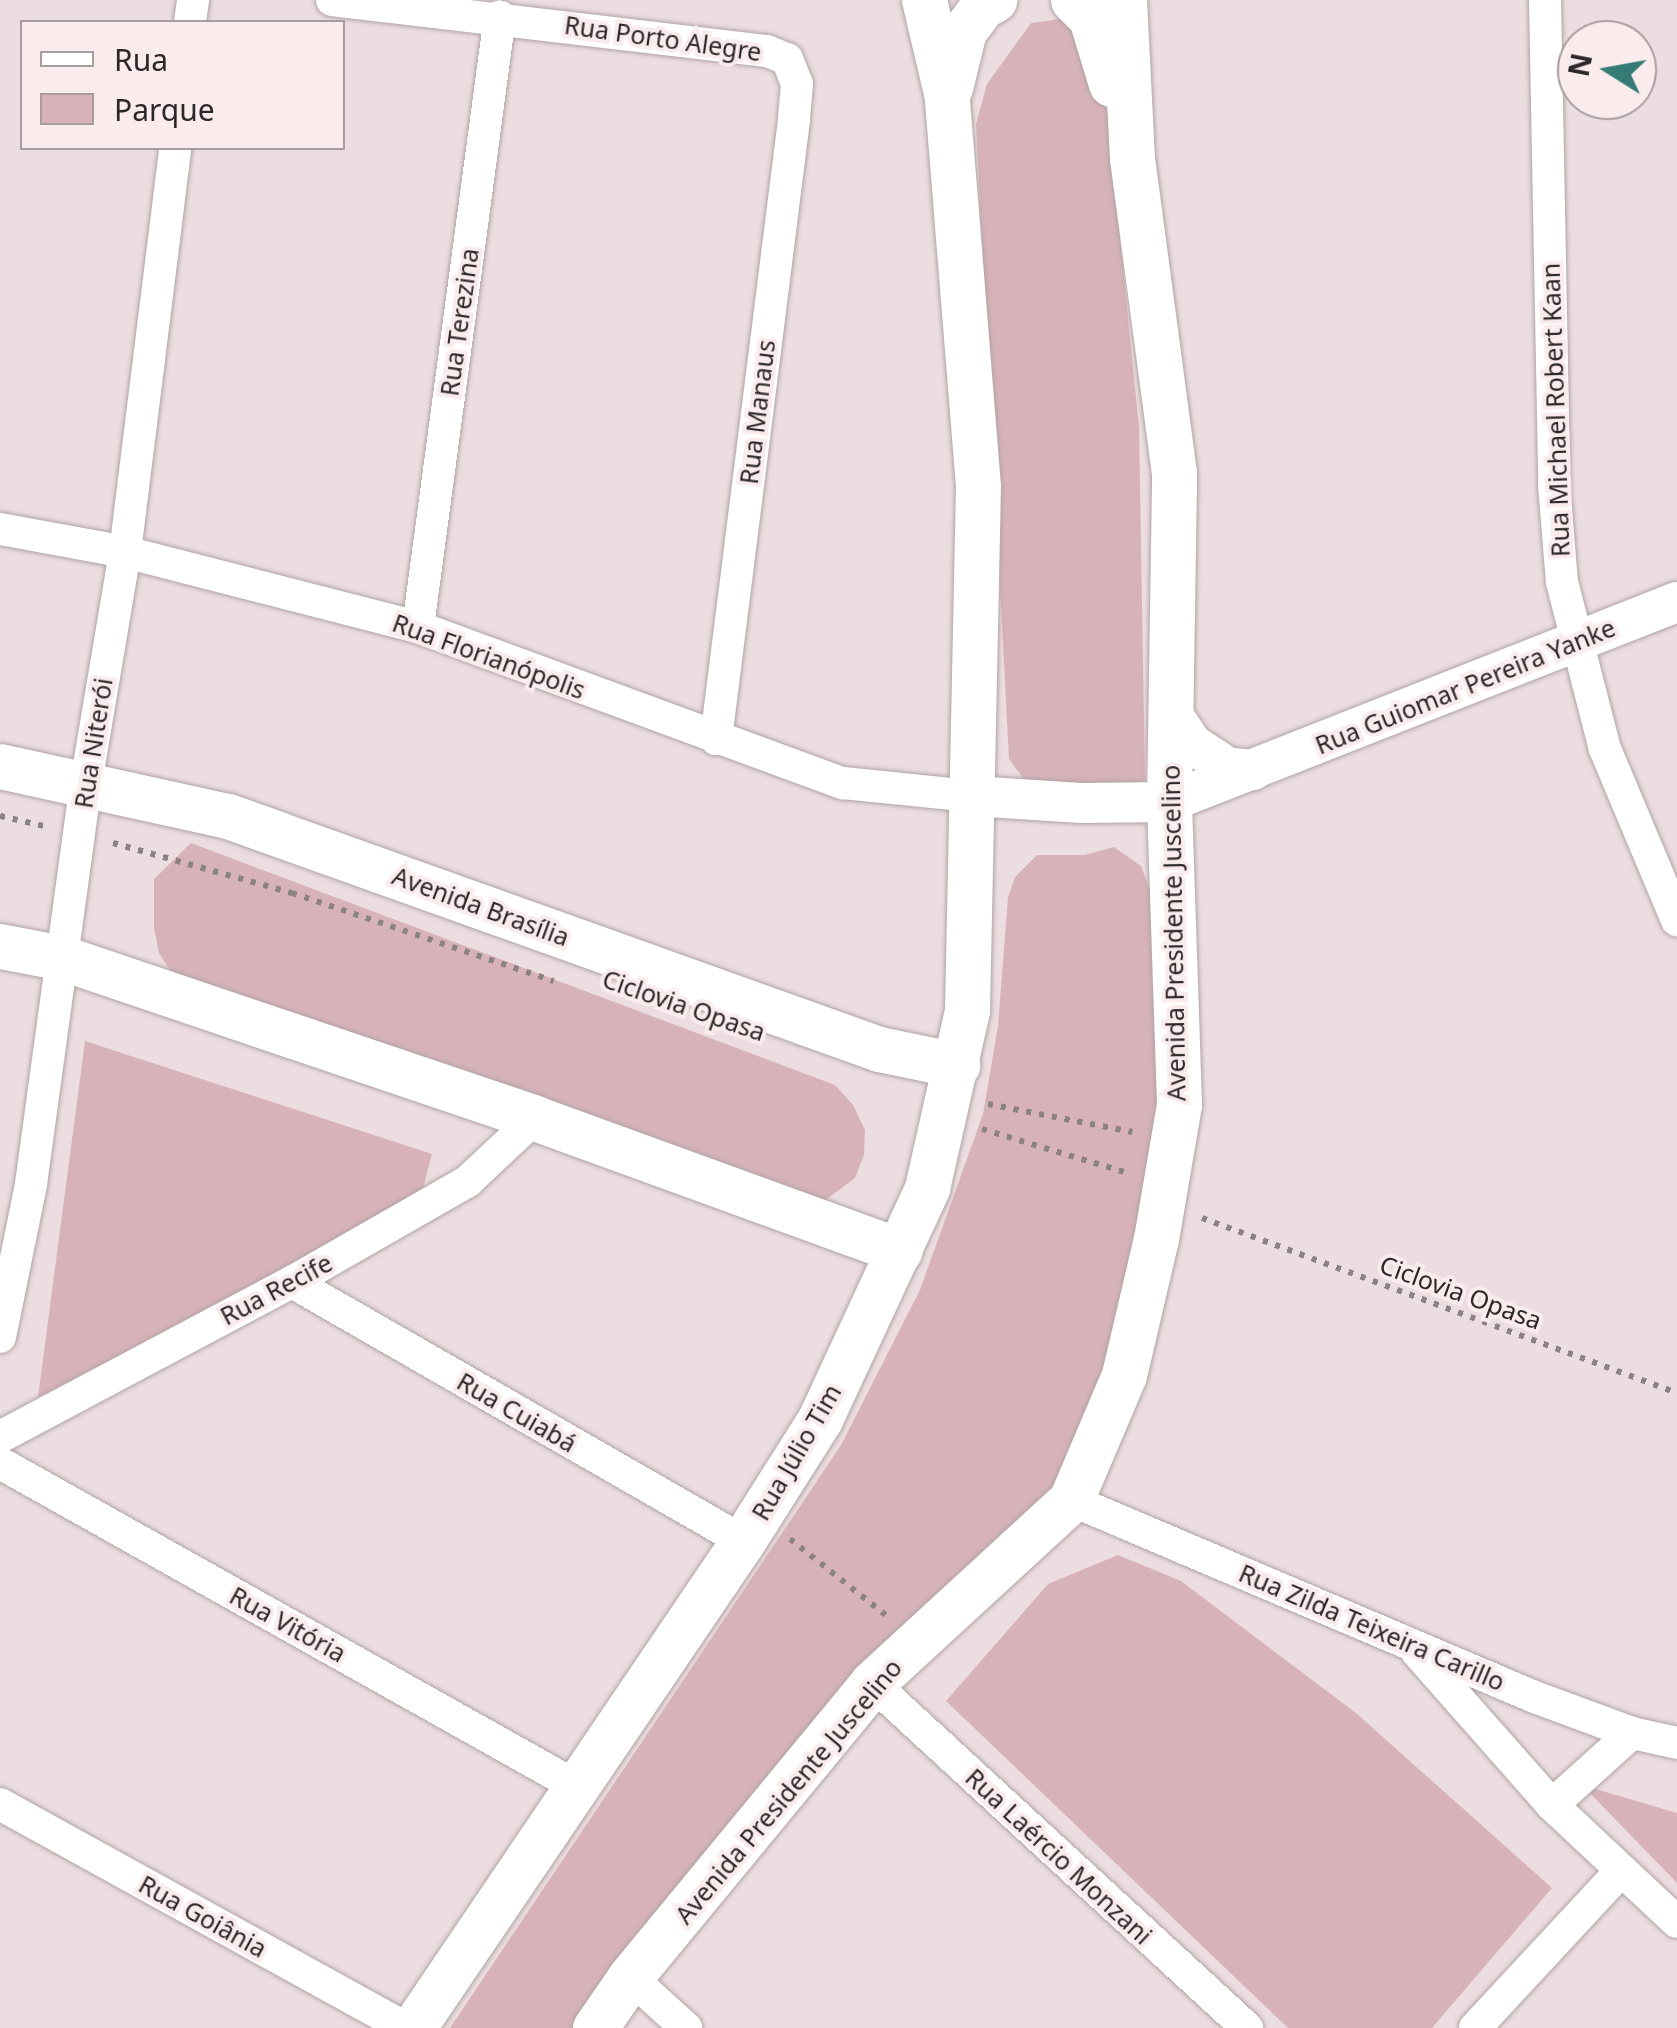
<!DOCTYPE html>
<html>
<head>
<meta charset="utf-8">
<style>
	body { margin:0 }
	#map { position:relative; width:1677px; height:2028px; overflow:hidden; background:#ecdee0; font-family:"Noto Sans",sans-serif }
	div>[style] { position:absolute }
	.green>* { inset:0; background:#d7b3b9 }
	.path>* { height:6px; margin-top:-3px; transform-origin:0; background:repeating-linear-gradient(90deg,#8b8283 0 5px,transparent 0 13px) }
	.roads { filter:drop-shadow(0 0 2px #b1a3a5) drop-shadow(0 0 2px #b1a3a5) }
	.minor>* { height:32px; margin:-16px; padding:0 16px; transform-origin:16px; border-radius:16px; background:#fff }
	.tertiary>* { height:40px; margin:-20px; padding:0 20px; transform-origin:20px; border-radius:20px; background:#fff }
	.secondary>* { height:45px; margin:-22.5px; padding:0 22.5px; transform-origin:22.5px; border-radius:22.5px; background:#fff }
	span { translate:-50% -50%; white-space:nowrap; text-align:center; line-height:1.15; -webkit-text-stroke:8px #faebed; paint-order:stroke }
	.street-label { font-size:25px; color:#2d2828 }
	.legend { position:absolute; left:20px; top:20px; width:325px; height:130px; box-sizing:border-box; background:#faebed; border:2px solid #a89d9e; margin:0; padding:12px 18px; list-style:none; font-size:30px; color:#2d2828 }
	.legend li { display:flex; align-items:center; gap:20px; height:50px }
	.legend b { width:50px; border:2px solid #a89d9e }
	.north { position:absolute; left:1557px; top:20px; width:100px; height:100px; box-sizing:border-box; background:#faebed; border:2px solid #a89d9e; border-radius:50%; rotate:281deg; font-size:28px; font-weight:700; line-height:40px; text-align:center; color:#2d2828 }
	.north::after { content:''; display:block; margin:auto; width:35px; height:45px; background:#347c75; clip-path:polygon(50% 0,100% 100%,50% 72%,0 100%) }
</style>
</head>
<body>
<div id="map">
	<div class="green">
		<i style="clip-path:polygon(1061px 19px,1101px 53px,1139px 427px,1145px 779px,1123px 795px,1032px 790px,1009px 759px,976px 124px,987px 84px,1031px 23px)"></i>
		<i style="clip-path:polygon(191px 843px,835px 1085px,853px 1105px,865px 1130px,864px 1155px,855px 1178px,819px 1205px,173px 975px,159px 953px,154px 928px,154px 879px)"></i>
		<i style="clip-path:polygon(1114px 847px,1141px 866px,1154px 901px,1162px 1103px,1114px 1375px,1058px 1495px,855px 1693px,572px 2028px,450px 2028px,841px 1445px,920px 1290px,983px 1114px,998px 1026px,1008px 897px,1015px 877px,1037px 855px,1085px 855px)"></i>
		<i style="clip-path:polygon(85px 1041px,432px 1154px,418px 1207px,38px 1397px)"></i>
		<i style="clip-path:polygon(1118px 1555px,1181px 1581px,1356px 1713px,1552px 1888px,1432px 2028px,1288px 2028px,946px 1701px,1048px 1584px)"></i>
		<i style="clip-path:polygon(1582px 1785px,1677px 1813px,1677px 1883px)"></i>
	</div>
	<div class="path">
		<i style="left:0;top:816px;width:49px;rotate:12.9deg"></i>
		<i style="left:113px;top:843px;width:186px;rotate:15.6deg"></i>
		<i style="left:292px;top:893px;width:276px;rotate:18.6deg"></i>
		<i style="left:988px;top:1104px;width:147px;rotate:11deg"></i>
		<i style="left:982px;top:1129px;width:152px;rotate:16.8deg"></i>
		<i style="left:1202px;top:1218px;width:506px;rotate:20.22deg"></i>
		<i style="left:790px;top:1539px;width:122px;rotate:38.4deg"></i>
	</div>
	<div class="roads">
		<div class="minor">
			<i style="left:332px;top:0;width:438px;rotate:6.7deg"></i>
			<i style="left:767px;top:51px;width:22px;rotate:22deg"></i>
			<i style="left:787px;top:59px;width:27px;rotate:68deg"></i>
			<i style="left:797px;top:84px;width:36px;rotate:95deg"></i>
			<i style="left:794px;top:120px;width:624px;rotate:97.18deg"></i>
			<i style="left:1545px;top:0;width:485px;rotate:88.9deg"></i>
			<i style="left:1554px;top:485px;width:97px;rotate:85.3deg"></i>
			<i style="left:1562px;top:582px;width:172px;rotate:75.6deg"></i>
			<i style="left:1605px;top:749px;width:186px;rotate:67.2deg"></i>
			<i style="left:190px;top:22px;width:22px;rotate:-82deg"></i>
			<i style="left:0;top:529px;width:127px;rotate:10.4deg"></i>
			<i style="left:125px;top:552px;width:302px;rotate:14.4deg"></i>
			<i style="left:418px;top:627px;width:453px;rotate:20.2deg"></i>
			<i style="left:843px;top:783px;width:130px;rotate:5.8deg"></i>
			<i style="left:418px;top:627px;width:616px;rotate:-82.36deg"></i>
			<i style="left:292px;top:1282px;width:520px;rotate:29.87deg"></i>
			<i style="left:0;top:1337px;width:156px;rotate:-78.5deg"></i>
			<i style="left:31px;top:1184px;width:405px;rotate:-82.2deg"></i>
			<i style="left:86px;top:783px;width:234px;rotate:-80.4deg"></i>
			<i style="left:125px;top:552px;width:407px;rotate:-82.9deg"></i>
			<i style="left:0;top:1437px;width:331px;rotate:-28deg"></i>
			<i style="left:292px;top:1282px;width:203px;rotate:-29.8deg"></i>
			<i style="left:468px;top:1181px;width:92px;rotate:-43.2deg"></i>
			<i style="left:0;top:1463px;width:660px;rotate:29.28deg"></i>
			<i style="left:1071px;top:1500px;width:501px;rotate:23.03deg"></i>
			<i style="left:1532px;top:1696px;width:107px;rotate:20.3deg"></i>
			<i style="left:1632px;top:1733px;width:46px;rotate:12.5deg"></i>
			<i style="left:1417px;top:1652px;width:204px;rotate:48.6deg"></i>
			<i style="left:1552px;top:1805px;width:171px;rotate:43.1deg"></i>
			<i style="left:872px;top:1683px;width:510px;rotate:42.61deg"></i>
			<i style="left:0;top:1804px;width:464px;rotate:28.9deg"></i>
			<i style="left:1552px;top:1805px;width:108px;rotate:-42deg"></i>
			<i style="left:630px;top:1977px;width:76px;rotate:42.3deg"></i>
			<i style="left:1475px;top:2028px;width:213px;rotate:-47.1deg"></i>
		</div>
		<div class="tertiary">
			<i style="left:1170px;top:711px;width:40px;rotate:56deg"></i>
			<i style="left:1192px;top:744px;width:42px;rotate:33.3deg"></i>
			<i style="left:1227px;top:767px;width:26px;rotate:7deg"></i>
			<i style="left:972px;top:796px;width:109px;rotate:3.7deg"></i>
			<i style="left:1081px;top:803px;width:88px;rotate:-0.7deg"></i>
			<i style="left:1169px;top:802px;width:546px;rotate:-21.49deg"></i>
		</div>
		<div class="secondary">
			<i style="left:1073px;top:0;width:25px;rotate:45deg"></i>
			<i style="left:1091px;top:18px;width:69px;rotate:73.1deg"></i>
			<i style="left:950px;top:88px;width:59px;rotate:-76.2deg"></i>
			<i style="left:964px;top:31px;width:31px;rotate:-53deg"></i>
			<i style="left:983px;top:6px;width:13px;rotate:-29deg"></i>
			<i style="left:0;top:766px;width:233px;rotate:12.4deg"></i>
			<i style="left:228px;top:816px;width:691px;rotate:19.69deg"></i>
			<i style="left:879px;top:1049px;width:80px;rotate:11.6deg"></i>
			<i style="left:0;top:946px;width:64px;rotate:10.8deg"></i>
			<i style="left:63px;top:958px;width:498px;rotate:18.7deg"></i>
			<i style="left:535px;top:1118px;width:388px;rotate:20deg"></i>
			<i style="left:413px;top:2028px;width:588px;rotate:-55.88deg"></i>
			<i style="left:743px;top:1541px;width:144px;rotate:-57.7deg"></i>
			<i style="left:820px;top:1419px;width:255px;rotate:-65.1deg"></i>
			<i style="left:927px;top:1188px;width:182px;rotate:-77.3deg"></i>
			<i style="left:967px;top:1010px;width:524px;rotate:-88.8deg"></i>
			<i style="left:978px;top:486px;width:390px;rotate:-94.6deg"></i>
			<i style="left:947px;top:97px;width:100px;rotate:-103.3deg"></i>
			<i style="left:595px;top:2028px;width:62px;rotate:-55.5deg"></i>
			<i style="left:630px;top:1977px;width:381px;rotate:-50.5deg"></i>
			<i style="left:872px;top:1683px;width:270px;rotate:-42.6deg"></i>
			<i style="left:1071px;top:1500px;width:136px;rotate:-67deg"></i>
			<i style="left:1124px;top:1375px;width:140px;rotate:-76.8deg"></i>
			<i style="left:1156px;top:1239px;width:137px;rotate:-80.3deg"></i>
			<i style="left:1179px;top:1104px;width:302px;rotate:-91.9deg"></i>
			<i style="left:1169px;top:802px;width:329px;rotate:-89.1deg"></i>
			<i style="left:1174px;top:473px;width:318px;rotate:-97.6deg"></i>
			<i style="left:1132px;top:158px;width:158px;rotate:-92.9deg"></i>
		</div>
	</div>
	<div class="street-label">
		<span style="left:663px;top:38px;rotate:8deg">Rua Porto Alegre</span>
		<span style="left:459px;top:322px;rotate:-82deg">Rua Terezina</span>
		<span style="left:1555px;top:410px;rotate:-92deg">Rua Michael Robert Kaan</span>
		<span style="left:757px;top:412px;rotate:-83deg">Rua Manaus</span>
		<span style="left:489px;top:656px;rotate:20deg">Rua Florianópolis</span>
		<span style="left:1465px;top:686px;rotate:-22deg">Rua Guiomar Pereira Yanke</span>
		<span style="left:93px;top:743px;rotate:-81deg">Rua Niterói</span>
		<span style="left:481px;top:906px;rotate:20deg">Avenida Brasília</span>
		<span style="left:1173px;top:933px;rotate:-91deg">Avenida Presidente Juscelino</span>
		<span style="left:684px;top:1005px;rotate:19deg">Ciclovia Opasa</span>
		<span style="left:276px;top:1289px;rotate:-28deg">Rua Recife</span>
		<span style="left:1461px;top:1292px;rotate:20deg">Ciclovia Opasa</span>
		<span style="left:517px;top:1412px;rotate:30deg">Rua Cuiabá</span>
		<span style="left:796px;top:1452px;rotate:-60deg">Rua Júlio Tim</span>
		<span style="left:288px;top:1624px;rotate:29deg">Rua Vitória</span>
		<span style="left:1372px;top:1627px;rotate:23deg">Rua Zilda Teixeira Carillo</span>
		<span style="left:788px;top:1791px;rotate:-50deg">Avenida Presidente Juscelino</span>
		<span style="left:1059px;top:1856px;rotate:43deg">Rua Laércio Monzani</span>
		<span style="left:203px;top:1916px;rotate:29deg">Rua Goiânia</span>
	</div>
	<ul class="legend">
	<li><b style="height:12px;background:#fff"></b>Rua</li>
	<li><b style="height:28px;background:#d7b3b9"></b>Parque</li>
	</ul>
	<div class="north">N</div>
</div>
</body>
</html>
